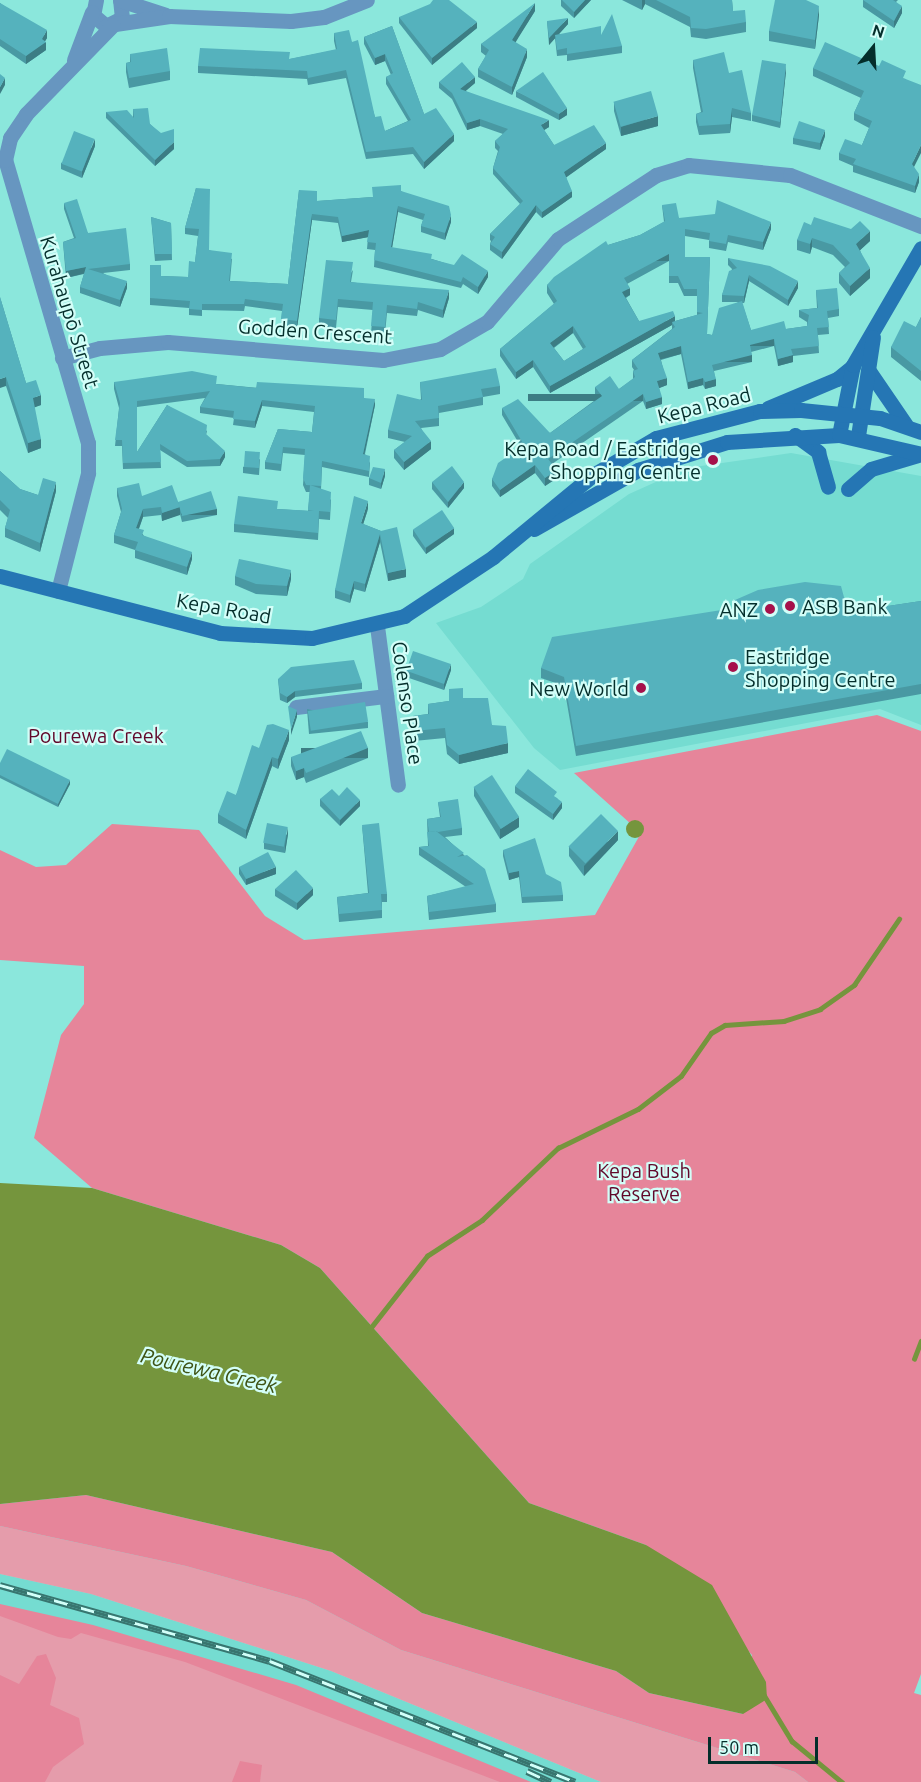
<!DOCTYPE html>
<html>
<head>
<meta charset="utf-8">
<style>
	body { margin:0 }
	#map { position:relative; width:921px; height:1782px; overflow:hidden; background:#8be7dc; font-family:Ubuntu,sans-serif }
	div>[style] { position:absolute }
	.built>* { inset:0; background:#75dcd1 }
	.green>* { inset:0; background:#e59cab }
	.forest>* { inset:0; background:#e6859a }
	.water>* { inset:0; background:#75953d }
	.round { border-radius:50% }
	.stream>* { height:4.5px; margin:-2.25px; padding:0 2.25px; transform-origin:2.25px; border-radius:2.25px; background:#75953d }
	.street>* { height:15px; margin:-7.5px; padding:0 7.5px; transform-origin:7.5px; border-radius:7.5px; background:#6796c0 }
	.secondary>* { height:15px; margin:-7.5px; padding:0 7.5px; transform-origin:7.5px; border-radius:7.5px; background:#2576b4 }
	.rail>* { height:7px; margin-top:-3.5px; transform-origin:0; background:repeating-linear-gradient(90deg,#d3fef8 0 14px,#38756f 0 28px); box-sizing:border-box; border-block:2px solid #38756f }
	.wall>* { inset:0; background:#4999a3 }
	.shaded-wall>* { inset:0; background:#3c7d84; transform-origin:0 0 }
	.building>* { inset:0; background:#55b2bd; transform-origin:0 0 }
	.dots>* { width:16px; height:16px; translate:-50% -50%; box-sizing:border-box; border:3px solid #d3fef8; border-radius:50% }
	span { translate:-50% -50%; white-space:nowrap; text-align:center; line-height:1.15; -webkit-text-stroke:4.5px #d3fef8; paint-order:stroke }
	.street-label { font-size:20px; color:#042e2b }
	.poi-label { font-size:20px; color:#042e2b }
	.right { translate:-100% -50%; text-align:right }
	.left { translate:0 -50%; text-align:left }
	.park-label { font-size:20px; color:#61082a }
	.water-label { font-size:21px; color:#3d5213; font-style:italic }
	.north { position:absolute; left:843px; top:18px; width:60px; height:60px; -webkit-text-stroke:4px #d3fef8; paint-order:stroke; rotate:18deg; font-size:16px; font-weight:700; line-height:24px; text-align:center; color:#042e2b }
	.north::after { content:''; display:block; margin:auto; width:21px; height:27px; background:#042e2b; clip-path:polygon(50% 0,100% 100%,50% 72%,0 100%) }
	.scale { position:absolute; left:708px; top:1737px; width:110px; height:27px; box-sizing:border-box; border:3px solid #042e2b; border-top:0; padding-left:8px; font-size:18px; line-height:21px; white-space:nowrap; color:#042e2b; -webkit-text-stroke:4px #d3fef8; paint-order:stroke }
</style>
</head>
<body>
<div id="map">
	<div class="built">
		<i style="clip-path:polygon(791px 453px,921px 476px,921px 725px,880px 709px,560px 770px,534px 748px,436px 623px,481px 607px,523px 579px,530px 564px,629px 494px,687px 468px)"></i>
		<i style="clip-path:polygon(0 1574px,91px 1594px,331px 1671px,601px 1782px,518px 1782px,0 1606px)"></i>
	</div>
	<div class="green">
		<i style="clip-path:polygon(0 1526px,186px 1566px,306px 1600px,401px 1650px,795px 1772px,808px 1782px,601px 1782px,331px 1671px,91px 1594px,0 1574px)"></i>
		<i style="clip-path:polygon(0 1606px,289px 1688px,518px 1782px,0 1782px)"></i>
	</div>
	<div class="forest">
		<i style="clip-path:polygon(877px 715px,921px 731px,921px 1674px,914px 1693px,921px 1695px,921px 1782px,808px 1782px,795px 1772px,401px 1650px,306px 1600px,186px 1566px,0 1526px,0 1504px,86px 1495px,332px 1552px,422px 1613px,616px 1671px,649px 1693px,743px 1714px,752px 1655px,646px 1545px,529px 1503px,320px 1268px,281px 1245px,92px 1188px,34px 1138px,61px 1035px,84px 1004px,84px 966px,0 960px,0 850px,36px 867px,66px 865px,112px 824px,199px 830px,265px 916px,304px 940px,595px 915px,641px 833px,574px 773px)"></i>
		<i style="clip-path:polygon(0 1604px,93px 1625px,296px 1685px,531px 1782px,500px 1782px,185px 1662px,81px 1633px,71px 1639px,58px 1637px,0 1616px)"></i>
		<i style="clip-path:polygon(46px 1654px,56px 1678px,50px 1705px,79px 1718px,84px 1744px,53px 1767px,45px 1782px,0 1782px,0 1675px,19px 1684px,37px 1656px)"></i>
		<i style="clip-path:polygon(240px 1761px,262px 1765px,260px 1782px,232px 1782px)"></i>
	</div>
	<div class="water">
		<i class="round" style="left:626px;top:820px;width:18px;height:18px"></i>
		<i style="clip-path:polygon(0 1183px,92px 1188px,281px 1245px,320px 1268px,529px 1503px,646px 1545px,712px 1585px,766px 1682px,767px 1699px,743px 1714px,649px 1693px,616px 1671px,422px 1613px,332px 1552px,86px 1495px,0 1504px)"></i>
	</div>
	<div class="stream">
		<i style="left:369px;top:1330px;width:94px;rotate:-51.9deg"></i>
		<i style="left:427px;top:1256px;width:66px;rotate:-33.2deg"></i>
		<i style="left:482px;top:1220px;width:105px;rotate:-43.5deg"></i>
		<i style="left:558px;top:1148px;width:89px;rotate:-26deg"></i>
		<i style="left:638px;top:1109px;width:54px;rotate:-37.5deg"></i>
		<i style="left:681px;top:1076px;width:52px;rotate:-55.1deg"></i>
		<i style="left:711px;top:1033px;width:16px;rotate:-30deg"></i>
		<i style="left:725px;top:1025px;width:59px;rotate:-3.9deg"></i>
		<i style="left:784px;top:1021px;width:38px;rotate:-18deg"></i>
		<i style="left:820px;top:1009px;width:42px;rotate:-35.2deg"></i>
		<i style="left:854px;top:985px;width:80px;rotate:-55.7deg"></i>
		<i style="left:914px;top:1359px;width:19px;rotate:-69deg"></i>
		<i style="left:764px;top:1695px;width:54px;rotate:58.7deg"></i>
		<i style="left:792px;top:1741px;width:65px;rotate:39.4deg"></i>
	</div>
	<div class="street">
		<i style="left:96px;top:0;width:15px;rotate:101deg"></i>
		<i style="left:93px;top:15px;width:17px;rotate:40deg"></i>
		<i style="left:106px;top:26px;width:18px;rotate:-27deg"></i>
		<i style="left:122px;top:18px;width:18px;rotate:-96deg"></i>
		<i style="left:120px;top:0;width:48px;rotate:18.1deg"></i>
		<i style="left:115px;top:24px;width:55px;rotate:-8.4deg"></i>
		<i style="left:169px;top:16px;width:122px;rotate:2.3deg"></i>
		<i style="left:291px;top:21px;width:33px;rotate:-7deg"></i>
		<i style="left:324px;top:17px;width:46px;rotate:-21.6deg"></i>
		<i style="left:74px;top:60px;width:51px;rotate:-69.4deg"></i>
		<i style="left:62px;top:358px;width:39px;rotate:-15deg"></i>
		<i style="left:100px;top:348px;width:68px;rotate:-5deg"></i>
		<i style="left:168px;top:342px;width:216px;rotate:4.8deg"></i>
		<i style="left:383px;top:360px;width:58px;rotate:-10.9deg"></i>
		<i style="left:440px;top:349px;width:54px;rotate:-29.9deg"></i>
		<i style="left:487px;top:322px;width:109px;rotate:-49.5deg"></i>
		<i style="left:558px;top:239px;width:117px;rotate:-33.1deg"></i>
		<i style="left:656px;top:175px;width:34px;rotate:-17deg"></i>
		<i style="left:688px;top:165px;width:102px;rotate:5.6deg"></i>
		<i style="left:790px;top:175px;width:141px;rotate:21.3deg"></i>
		<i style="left:58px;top:591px;width:122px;rotate:-75.7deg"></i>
		<i style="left:88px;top:473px;width:30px;rotate:-90deg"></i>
		<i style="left:88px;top:443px;width:295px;rotate:-106.3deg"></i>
		<i style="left:5px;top:160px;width:23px;rotate:-77deg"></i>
		<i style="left:10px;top:138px;width:29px;rotate:-56deg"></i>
		<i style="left:26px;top:114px;width:124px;rotate:-45.7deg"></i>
		<i style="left:377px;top:626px;width:160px;rotate:82.5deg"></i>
		<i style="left:296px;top:707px;width:91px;rotate:-7deg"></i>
	</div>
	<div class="secondary">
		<i style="left:869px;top:371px;width:65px;rotate:55.6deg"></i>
		<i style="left:768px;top:408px;width:75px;rotate:-22.8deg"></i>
		<i style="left:837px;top:379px;width:21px;rotate:-39deg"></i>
		<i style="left:795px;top:435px;width:29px;rotate:36deg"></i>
		<i style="left:818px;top:452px;width:36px;rotate:74deg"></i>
		<i style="left:839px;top:435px;width:71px;rotate:-78.7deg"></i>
		<i style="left:853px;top:365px;width:135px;rotate:-59.8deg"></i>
		<i style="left:858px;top:436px;width:100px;rotate:-81.4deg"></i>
		<i style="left:848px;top:489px;width:30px;rotate:-41deg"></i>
		<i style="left:871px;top:469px;width:49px;rotate:-16.6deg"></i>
		<i style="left:534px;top:529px;width:120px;rotate:-29.6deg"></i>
		<i style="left:638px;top:470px;width:93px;rotate:-17.5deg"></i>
		<i style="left:727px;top:442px;width:112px;rotate:-3.6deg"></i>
		<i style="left:839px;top:435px;width:84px;rotate:13deg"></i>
		<i style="left:0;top:576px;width:227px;rotate:14.5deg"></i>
		<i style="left:220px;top:633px;width:92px;rotate:3.1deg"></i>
		<i style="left:312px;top:638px;width:95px;rotate:-13.4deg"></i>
		<i style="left:404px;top:616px;width:107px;rotate:-33.5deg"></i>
		<i style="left:493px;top:557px;width:129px;rotate:-39.4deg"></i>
		<i style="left:593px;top:475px;width:73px;rotate:-30.4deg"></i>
		<i style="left:656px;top:438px;width:107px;rotate:-14.6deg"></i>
		<i style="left:760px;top:411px;width:41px;rotate:-1.4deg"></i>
		<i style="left:801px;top:410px;width:79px;rotate:5.8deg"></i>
		<i style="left:880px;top:418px;width:43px;rotate:18.9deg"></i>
	</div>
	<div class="rail">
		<i style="left:0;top:1585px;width:280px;rotate:15.7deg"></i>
		<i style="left:270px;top:1661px;width:328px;rotate:21.6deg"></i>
		<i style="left:527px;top:1771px;width:26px;rotate:25deg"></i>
	</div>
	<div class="wall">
		<i style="clip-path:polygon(561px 0,591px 0,574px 18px,561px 6px)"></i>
		<i style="clip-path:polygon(622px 0,732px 0,733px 11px,746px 22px,746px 32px,706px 39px,691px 37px,690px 27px,645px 4px,642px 10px)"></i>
		<i style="clip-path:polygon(863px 0,898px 0,896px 2px,902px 13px,894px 28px,863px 7px)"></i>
		<i style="clip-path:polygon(0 3px,47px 38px,45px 41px,46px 50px,26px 64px,0 46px)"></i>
		<i style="clip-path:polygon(535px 11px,515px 42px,527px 57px,512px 95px,478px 77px,478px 69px,486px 56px,481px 52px,481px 44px)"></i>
		<i style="clip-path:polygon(819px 15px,815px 49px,769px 41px,769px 31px)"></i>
		<i style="clip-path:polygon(399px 17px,477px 28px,432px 65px,399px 23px)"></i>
		<i style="clip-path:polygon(547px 21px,568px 24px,559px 34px,601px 35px,622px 46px,622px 53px,567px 61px,567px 55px,557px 56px,555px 38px,549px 45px)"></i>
		<i style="clip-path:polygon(392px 26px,424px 114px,454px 141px,424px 169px,413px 154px,366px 159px,346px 78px,308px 85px,307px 79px,198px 73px,198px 66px,290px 59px,336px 50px,334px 41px,334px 33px,352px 42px,375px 117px,385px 131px,408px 121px,386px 84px,386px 77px,391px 75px,385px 61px,375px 65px,364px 44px,364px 37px)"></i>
		<i style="clip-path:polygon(130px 54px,170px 71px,170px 80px,129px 88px,126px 72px,126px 63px,130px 62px)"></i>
		<i style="clip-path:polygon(693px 60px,729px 73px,751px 113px,751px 121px,732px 117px,730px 133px,699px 135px,696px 122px,696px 114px,701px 112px,693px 68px)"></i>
		<i style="clip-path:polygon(813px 68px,906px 79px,914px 167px,919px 182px,915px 193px,853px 172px,853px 166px,839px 160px,839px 153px,862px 145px,869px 128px,854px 120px,854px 113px,861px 98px,813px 76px)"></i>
		<i style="clip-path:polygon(786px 71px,780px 128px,752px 121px,752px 115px)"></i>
		<i style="clip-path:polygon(439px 82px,475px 83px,465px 91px,549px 127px,544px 130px,554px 145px,606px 149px,566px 177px,572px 197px,542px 218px,536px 212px,502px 259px,490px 250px,490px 244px,491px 241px,490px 240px,490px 234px,520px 204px,493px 174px,493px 168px,498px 151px,495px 148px,495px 141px,503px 134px,480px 126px,467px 130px,452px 99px,439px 88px)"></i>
		<i style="clip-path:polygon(516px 91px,567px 115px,559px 120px,516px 97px)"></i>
		<i style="clip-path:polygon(614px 102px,658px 126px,621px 136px,614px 111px)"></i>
		<i style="clip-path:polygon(133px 109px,150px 124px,174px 149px,155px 166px,106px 118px,106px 112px,133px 117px)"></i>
		<i style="clip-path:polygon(825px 136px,820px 150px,793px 144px,793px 138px)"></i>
		<i style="clip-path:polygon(95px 146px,82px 178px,61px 169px,61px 163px)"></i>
		<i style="clip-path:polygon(196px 188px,209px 250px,232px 259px,230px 281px,288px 284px,299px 190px,317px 201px,373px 197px,401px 191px,451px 222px,445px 240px,421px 232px,421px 226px,423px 220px,398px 212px,392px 248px,432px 259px,488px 277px,478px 294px,463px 284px,461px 288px,374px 267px,375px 250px,367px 249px,368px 237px,342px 242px,338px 223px,312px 220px,297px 328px,281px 325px,282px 311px,245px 306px,244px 311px,202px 310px,202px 316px,189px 315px,189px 308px,150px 305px,150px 265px,161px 276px,188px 277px,195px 262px,198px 236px,185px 234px,185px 228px)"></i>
		<i style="clip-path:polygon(64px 203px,88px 233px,130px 264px,130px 270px,103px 273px,127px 288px,120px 307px,80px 293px,80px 287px,84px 274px,66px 278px,63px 242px,74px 238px,64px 209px)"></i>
		<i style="clip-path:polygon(evenodd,662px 205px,679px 218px,771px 229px,763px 250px,728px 242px,726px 251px,709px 248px,709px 240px,685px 236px,685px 257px,710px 257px,707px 334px,712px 335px,738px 302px,722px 302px,722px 295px,732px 269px,728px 265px,728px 258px,798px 288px,788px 306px,749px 281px,744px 303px,742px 303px,751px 330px,786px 329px,807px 326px,807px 322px,799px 317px,799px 310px,817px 308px,816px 290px,839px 309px,839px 316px,828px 318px,829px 334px,818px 335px,819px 353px,793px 356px,793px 362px,778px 366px,774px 346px,751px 352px,752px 362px,714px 371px,716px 386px,705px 389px,703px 385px,688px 389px,681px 354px,661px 360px,667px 385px,659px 388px,662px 404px,646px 409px,643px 401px,552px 464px,557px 478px,545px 486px,535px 473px,500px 497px,492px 486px,492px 479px,521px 447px,502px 415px,502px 408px,550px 433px,598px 398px,595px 395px,595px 387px,619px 389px,633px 379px,633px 371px,634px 370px,632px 367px,632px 360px,672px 329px,672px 325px,550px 393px,533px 367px,516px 379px,500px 356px,500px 349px,554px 304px,547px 293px,547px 285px,608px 245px,640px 235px,664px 222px,662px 205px,669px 261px,669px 283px,678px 283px,684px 296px,697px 296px,697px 315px,675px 321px,639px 321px,626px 298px,630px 295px,627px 284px,669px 261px,662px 205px,573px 333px,583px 349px,564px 361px,554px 348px,573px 333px)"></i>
		<i style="clip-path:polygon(151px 217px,171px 223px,172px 260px,155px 261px)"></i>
		<i style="clip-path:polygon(811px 225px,870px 241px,860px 250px,870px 278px,850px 296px,839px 283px,839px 273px,845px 267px,833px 255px,812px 247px,810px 254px,797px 250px,797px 240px)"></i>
		<i style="clip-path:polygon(353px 270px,351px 282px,449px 298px,443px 318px,418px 310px,417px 316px,387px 313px,385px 334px,371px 333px,373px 310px,338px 307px,336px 328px,319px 326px,319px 318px)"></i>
		<i style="clip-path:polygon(0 297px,26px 383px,41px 405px,34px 407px,41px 448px,28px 453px,6px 386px)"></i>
		<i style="clip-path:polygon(921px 317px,921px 381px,891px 357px,891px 347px,916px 327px)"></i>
		<i style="clip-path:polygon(114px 382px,217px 384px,364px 398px,375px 405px,365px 454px,370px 463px,369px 477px,322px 467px,321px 489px,331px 500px,330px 520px,319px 519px,318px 540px,234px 532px,234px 524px,278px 509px,308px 511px,310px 492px,306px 492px,303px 485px,305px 455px,283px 453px,281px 471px,265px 469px,265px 462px,278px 429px,312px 432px,314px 412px,262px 406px,255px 428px,233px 425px,234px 418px,200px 413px,200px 407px,205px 398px,137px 407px,137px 452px,167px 405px,207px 431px,206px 435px,225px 457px,220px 466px,187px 467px,160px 450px,161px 468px,123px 469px,122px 446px,115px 446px,119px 408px,114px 389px)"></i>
		<i style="clip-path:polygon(420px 382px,500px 386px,500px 394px,483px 397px,483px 405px,439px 413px,439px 426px,421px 428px,431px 449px,404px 470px,394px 458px,394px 450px,405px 442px,388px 438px,388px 430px,421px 399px)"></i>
		<i style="clip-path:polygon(260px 459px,259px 475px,243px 473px,243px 467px)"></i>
		<i style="clip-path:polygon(0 471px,20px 489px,38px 495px,56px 491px,40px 552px,5px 537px,5px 528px,8px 518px,0 510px)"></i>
		<i style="clip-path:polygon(385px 476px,381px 489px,369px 485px,369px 478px)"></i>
		<i style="clip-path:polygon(432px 482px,464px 488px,448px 508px,432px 489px)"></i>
		<i style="clip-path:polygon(117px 488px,142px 496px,178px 502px,217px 515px,182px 522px,180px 514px,162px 521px,161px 515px,143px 517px,139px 529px,144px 536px,192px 559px,187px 575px,135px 558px,135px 550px,114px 543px,114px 535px,121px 512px,117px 496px)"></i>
		<i style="clip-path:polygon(368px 509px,363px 524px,381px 531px,406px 577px,388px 581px,380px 542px,365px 592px,354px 589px,350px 603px,335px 598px,335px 590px)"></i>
		<i style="clip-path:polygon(413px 530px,454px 534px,426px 554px,413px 536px)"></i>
		<i style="clip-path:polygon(235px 576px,291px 579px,287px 596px,256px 594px,235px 585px)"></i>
		<i style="clip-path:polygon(921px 601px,921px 694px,576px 756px,564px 686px,541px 678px,541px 668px,848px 612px)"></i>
		<i style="clip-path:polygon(451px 670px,444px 690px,406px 677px,406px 671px)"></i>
		<i style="clip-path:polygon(278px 679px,362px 683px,362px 689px,295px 697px,287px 703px,280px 700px)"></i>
		<i style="clip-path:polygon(449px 689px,463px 698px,492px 725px,508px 753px,459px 764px,447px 754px,445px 738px,414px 741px,413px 716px,428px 714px,428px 704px,449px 701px)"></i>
		<i style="clip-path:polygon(307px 709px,368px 722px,368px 728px,309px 734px)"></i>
		<i style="clip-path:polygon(289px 740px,278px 769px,272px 766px,246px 839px,218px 823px,218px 814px,236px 795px,259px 748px)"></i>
		<i style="clip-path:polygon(291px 757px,368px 758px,306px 783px,304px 777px,296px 780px,291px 766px)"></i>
		<i style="clip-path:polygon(0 763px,70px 784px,58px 807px,0 778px)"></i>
		<i style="clip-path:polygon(515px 786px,557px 798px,562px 808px,553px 820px,515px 793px)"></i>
		<i style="clip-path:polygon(474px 787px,519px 827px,500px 839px,474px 796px)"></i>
		<i style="clip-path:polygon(339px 796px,360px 806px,340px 826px,320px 806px,320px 799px)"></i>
		<i style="clip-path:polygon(438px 802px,462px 828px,462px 835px,445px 837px,464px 855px,496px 904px,496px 912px,429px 920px,427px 896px,466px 887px,419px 855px,419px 847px,428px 846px,427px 819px,440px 817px)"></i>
		<i style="clip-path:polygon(362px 825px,387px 894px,387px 902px,382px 902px,382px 918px,339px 922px,337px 897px,368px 893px)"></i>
		<i style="clip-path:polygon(288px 834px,285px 853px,264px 849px,264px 843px)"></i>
		<i style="clip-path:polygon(618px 840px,584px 876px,569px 856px,569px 847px)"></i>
		<i style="clip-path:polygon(503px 850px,563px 895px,563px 901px,522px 903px,519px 877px,509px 880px,503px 856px)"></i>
		<i style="clip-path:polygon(239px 867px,276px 874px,246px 885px,239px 874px)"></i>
		<i style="clip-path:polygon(275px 889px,313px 895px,297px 910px,275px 896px)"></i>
	</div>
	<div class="shaded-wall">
		<i style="clip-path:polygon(585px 0,591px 0,574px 18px,574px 12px)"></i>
		<i style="clip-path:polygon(642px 0,645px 0,645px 4px,642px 10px)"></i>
		<i style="clip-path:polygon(535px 3px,535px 11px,512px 48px,512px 40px)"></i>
		<i style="clip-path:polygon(819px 6px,819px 15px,815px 49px,815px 40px)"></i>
		<i style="clip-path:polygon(902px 6px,902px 13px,894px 28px,894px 21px)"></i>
		<i style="clip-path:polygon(568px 18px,568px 24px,549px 45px,549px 38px)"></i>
		<i style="clip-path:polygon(477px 22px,477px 28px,432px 65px,432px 58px)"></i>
		<i style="clip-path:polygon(47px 30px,47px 38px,44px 43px,46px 42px,46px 50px,26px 64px,26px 56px,42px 39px)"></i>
		<i style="clip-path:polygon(527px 49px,527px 57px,512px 95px,512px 87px)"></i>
		<i style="clip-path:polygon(385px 54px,385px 61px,375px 65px,375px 58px)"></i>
		<i style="clip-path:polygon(786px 64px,786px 71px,780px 128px,780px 122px)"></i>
		<i style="clip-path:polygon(475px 77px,475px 83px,460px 96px,460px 89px)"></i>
		<i style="clip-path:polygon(5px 78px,5px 85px,0 94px,0 87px)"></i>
		<i style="clip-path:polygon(567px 108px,567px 115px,559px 120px,559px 114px)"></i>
		<i style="clip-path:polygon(732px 108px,732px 117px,730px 133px,730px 124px)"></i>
		<i style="clip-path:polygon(658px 116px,658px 126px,621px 136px,621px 127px)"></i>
		<i style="clip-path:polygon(480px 119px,480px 126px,467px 130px,467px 123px)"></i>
		<i style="clip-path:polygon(549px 120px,549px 127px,541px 132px,541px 125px)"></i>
		<i style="clip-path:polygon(825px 130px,825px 136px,820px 150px,820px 143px)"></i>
		<i style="clip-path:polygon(454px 134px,454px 141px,424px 169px,424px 162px)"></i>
		<i style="clip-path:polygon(95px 139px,95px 146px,82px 178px,82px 171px)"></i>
		<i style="clip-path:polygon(174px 142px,174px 149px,155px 166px,155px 160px)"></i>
		<i style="clip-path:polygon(606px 143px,606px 149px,564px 179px,564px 172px)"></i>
		<i style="clip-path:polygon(921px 145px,921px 153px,912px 171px,912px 164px)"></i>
		<i style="clip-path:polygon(919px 174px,919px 182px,915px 193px,915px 186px)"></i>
		<i style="clip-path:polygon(572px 191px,572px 197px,542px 218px,542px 212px)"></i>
		<i style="clip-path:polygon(536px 205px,536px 212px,502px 259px,502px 252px)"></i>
		<i style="clip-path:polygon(398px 206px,398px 212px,391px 254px,391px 247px)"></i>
		<i style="clip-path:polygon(312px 214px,312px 220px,297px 328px,297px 321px)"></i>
		<i style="clip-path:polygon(451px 215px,451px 222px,445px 240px,445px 233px)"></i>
		<i style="clip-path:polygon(771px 222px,771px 229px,763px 250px,763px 242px)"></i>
		<i style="clip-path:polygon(369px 230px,369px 237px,342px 242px,342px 236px)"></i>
		<i style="clip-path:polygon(870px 231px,870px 241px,856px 254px,856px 244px)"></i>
		<i style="clip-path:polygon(812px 238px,812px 247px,810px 254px,810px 244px)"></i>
		<i style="left:669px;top:254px;width:7px;height:51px;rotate:90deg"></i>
		<i style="clip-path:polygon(86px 267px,86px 273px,66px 278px,66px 271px)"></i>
		<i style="clip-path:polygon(870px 268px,870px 278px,850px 296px,850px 286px)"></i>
		<i style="clip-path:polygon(488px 271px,488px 277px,478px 294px,478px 287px)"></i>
		<i style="clip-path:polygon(749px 275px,749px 281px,744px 303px,744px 296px)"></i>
		<i style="clip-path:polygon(127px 281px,127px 288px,120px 307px,120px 300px)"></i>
		<i style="clip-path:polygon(798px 281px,798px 288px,788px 306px,788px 300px)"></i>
		<i style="clip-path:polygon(630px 288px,630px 295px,622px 299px,622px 292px)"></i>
		<i style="clip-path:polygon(449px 290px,449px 298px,443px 318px,443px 310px)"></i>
		<i style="clip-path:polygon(675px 316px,675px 324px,672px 322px,672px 325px,550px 393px,550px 386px)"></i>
		<i style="clip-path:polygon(573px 326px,573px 333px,550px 350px,550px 343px)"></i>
		<i style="left:774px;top:339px;width:7px;height:25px;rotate:90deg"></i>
		<i style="clip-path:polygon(681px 346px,681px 354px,658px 360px,658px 353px)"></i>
		<i style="left:752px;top:355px;width:7px;height:41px;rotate:90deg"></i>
		<i style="clip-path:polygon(793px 355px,793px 362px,778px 366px,778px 359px)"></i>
		<i style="clip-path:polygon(533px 360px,533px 367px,516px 379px,516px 372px)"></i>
		<i style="clip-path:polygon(6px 377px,6px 386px,0 388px,0 379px)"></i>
		<i style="clip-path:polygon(667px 378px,667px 385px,657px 389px,657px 381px)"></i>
		<i style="clip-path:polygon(703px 378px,703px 385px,688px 389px,688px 382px)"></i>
		<i style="clip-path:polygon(716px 379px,716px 386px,705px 389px,705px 382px)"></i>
		<i style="left:643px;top:394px;width:7px;height:115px;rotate:90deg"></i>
		<i style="clip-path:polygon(41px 395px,41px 405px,33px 408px,33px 398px)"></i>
		<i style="clip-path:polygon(662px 397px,662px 404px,646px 409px,646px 402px)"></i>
		<i style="clip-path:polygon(375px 399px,375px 405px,363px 460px,363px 454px)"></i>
		<i style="clip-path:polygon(262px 400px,262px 406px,255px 428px,255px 421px)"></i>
		<i style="clip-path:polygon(41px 439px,41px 448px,28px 453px,28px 443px)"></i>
		<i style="clip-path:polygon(431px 441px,431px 449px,404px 470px,404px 462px)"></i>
		<i style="clip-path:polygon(225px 451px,225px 457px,220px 466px,220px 459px)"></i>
		<i style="clip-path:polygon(535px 465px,535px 473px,500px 497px,500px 490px)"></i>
		<i style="clip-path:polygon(385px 469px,385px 476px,381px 489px,381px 483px)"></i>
		<i style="clip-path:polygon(557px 470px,557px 478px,545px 486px,545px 478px)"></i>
		<i style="clip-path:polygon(56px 482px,56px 491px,40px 552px,40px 543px)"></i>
		<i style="clip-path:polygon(464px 482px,464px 488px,448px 508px,448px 502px)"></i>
		<i style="clip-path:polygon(368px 501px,368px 509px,361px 531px,361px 523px)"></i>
		<i style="clip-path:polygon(180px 507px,180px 515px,162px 521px,162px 513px)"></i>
		<i style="clip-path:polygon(143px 509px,143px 517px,136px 536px,136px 528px)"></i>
		<i style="left:217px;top:509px;width:6px;height:36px;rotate:90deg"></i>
		<i style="clip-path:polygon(454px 528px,454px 534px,426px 554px,426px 548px)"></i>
		<i style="clip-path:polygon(380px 534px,380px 542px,365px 592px,365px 584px)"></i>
		<i style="clip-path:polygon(192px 552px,192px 559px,187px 575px,187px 567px)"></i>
		<i style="clip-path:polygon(406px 569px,406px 577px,388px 581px,388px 573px)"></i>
		<i style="clip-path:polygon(291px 570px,291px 579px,287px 596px,287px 586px)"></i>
		<i style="clip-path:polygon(354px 581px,354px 589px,350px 603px,350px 595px)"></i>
		<i style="clip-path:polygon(451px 664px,451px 670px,444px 690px,444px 684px)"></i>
		<i style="clip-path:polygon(295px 691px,295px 697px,287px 703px,287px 697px)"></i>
		<i style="clip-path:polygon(297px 710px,297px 717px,291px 735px,291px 729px)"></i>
		<i style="clip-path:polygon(289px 730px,289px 740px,278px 769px,278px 759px)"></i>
		<i style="clip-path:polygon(508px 743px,508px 753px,459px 764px,459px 755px)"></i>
		<i style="left:368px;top:748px;width:10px;height:67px;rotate:90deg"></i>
		<i style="clip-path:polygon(272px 757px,272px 766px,246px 839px,246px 830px)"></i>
		<i style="clip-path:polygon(304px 768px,304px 777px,296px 780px,296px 771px)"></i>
		<i style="clip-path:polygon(70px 780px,70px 784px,58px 807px,58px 804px)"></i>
		<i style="clip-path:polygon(360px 800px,360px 806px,340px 826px,340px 820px)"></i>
		<i style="clip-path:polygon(562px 802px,562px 808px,553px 820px,553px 814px)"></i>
		<i style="clip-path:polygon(519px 817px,519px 827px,500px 839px,500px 829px)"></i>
		<i style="clip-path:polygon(288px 827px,288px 834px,285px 853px,285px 846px)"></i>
		<i style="clip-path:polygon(618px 831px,618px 840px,584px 876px,584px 866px)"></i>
		<i style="clip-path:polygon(276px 867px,276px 874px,246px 885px,246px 879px)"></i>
		<i style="clip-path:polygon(519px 871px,519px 877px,509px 880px,509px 873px)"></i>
		<i style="clip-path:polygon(313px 888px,313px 895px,297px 910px,297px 903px)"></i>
	</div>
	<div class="building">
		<i style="clip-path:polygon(433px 0,449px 0,477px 22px,432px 58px,399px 17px,430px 4px)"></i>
		<i style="clip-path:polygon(562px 0,585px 0,574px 12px)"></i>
		<i style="clip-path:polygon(656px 0,732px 0,733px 11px,745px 10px,746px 22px,706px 29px,691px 28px,690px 17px)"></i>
		<i style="clip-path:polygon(775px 0,806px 0,819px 6px,815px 40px,769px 31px)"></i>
		<i style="clip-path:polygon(863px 0,893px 0,902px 6px,894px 21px)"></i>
		<i style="clip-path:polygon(0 3px,47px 30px,42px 39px,46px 42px,26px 56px,0 39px)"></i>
		<i style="clip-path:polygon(535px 3px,512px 40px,527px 49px,512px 87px,478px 69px,489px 50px,481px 44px)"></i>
		<i style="clip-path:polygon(612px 14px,622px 46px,567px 54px,567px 48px,557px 50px,555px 35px,601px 26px,601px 35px)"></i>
		<i style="clip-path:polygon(568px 18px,549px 38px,547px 21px)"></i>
		<i style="clip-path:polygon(392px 26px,424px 114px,436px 108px,454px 134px,424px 162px,413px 147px,366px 152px,346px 70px,308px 78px,307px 71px,198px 66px,200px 48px,290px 52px,289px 59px,337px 49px,334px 33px,349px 30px,352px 42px,358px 40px,375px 117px,381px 116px,385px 131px,411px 120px,386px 77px,393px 73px,385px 54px,375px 58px,364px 37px)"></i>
		<i style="clip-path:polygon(825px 42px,879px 66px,882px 60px,906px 71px,903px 78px,921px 85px,921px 145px,912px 164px,919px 174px,915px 186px,853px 164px,856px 159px,839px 153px,845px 139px,862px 145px,872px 121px,854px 113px,864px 91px,813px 68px)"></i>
		<i style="clip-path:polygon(167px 48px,170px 71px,129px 78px,126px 63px,131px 62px,130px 54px)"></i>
		<i style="clip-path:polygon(724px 52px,729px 73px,742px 70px,751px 113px,732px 108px,730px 124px,699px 126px,696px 114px,703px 112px,693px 60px)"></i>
		<i style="clip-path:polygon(762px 60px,786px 64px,780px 122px,752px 115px)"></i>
		<i style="clip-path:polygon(462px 62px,475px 77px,460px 89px,549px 120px,541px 125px,554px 145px,594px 125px,606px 143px,564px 172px,572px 191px,542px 212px,536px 205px,502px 252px,490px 244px,495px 237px,490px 234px,523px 201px,493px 168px,500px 147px,495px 141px,508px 129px,480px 119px,467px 123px,452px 93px,439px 82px)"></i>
		<i style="clip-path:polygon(543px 72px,567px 108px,559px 114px,516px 91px)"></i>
		<i style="clip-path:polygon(0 74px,5px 78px,0 87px)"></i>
		<i style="left:651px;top:91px;width:26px;height:39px;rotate:74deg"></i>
		<i style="clip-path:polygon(148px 108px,150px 124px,161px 133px,174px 129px,174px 142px,155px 160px,106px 112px,127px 110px,134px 118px,133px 109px)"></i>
		<i style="clip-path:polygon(799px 121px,825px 130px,820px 143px,793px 138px)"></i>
		<i style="left:74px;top:131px;width:22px;height:35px;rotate:21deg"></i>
		<i style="clip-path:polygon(401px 185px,401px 191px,449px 206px,451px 215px,445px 233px,421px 226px,425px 214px,398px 206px,391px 247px,432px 254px,431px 259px,454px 265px,462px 254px,488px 271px,478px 287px,463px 277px,461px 282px,374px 260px,376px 243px,367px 242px,369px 230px,342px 236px,338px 217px,312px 214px,297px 321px,281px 319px,283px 304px,245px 299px,244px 304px,202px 304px,202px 310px,189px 309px,190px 301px,150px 298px,150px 265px,161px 265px,161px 276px,188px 277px,189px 261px,195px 262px,199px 229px,185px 228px,196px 188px,210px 189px,209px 250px,232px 253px,229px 281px,288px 284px,299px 190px,317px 191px,317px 201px,373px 197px,372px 187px)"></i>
		<i style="clip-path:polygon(77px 199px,88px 233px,126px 228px,130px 264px,88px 269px,127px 281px,120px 300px,80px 287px,86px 267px,66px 271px,63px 242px,76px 238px,64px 203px)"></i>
		<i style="clip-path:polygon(evenodd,717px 200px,771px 222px,763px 242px,728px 235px,726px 244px,709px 241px,710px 233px,685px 229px,685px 257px,710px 257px,707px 334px,712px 335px,719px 308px,742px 301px,751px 330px,784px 321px,786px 329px,807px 326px,809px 315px,799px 310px,818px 308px,816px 290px,837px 288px,839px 309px,827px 311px,829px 327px,817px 328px,819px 346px,791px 349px,793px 355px,778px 359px,774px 339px,750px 345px,752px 355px,712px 365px,716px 379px,705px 382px,703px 378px,688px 382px,681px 346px,658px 353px,667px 378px,657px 381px,662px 397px,646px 402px,643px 394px,548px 459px,557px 470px,545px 478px,535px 465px,500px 490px,492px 479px,498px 463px,524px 445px,502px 408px,518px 399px,550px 433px,602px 396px,595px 387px,610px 376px,619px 389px,635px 377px,633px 371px,638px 369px,632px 360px,675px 327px,672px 322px,703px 313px,697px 312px,697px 289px,684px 289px,678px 276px,669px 276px,669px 254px,624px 278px,630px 288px,622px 292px,639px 321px,673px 311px,675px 316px,550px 386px,533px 360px,516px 372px,500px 349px,557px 301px,547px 285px,554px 277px,606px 241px,608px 245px,640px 235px,665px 221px,662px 205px,676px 203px,679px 218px,715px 214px,717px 200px,573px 326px,586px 347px,564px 361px,550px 343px,573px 326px)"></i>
		<i style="clip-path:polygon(151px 217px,171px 223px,172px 254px,155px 254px)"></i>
		<i style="clip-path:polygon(814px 217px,851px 229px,860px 221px,870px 231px,856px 244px,870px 268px,850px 286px,839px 273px,850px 263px,833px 245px,812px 238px,810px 244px,797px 240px,804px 222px,811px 225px)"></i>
		<i style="clip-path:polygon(728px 258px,770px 266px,798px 281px,788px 300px,749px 275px,744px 296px,722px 295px,729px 271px,737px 268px)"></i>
		<i style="clip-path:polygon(326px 260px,353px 262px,350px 282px,449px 290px,443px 310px,418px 302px,417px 309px,387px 305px,385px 327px,371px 326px,373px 302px,338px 299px,336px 320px,319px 318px)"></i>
		<i style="clip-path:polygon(0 297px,26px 383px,36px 380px,41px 395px,33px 398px,41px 439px,28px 443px,6px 377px,0 379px)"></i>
		<i style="clip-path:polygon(921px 317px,921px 371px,891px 347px,904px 321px,916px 327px)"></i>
		<i style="clip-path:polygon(496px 368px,500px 386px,481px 389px,483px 397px,438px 406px,439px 418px,415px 421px,431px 441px,404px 462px,394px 450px,412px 436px,388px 430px,397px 394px,422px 400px,420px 382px)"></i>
		<i style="clip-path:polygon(192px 371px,217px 376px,216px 384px,256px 388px,257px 382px,364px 388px,364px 398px,375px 399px,363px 454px,370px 456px,369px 471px,322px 461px,321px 486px,306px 485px,303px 478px,305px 449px,283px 447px,281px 464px,265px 462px,278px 429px,312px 432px,315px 406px,262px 400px,255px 421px,233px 419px,234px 411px,200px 407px,210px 391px,137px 401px,137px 452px,167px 405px,207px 425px,206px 434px,225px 451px,220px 459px,187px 461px,160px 444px,161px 462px,123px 463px,122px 440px,115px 440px,120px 403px,114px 382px)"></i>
		<i style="left:245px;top:451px;width:15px;height:16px;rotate:4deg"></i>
		<i style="clip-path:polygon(452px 466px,464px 482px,448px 502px,432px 482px)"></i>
		<i style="clip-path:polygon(373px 467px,385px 469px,381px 483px,369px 478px)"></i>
		<i style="clip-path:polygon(0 471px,20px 489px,38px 495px,43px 478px,56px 482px,40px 543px,5px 528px,10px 510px,0 500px)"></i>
		<i style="clip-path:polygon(139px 483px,142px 496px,172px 485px,180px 507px,162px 513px,161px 507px,143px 509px,136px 528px,144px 530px,142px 535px,192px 552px,187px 567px,135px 550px,138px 542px,114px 535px,122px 509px,117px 488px)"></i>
		<i style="clip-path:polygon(310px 485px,331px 492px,330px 512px,319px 511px,318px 533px,234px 524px,238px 496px,278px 501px,277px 509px,314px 511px,308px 510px)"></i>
		<i style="clip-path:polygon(211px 491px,217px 509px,182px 516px,178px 502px)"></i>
		<i style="clip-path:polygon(354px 496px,368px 501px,361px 523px,381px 531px,397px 527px,406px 569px,388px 573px,380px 534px,365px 584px,354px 581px,350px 595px,335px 590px)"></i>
		<i style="left:442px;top:510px;width:22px;height:35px;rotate:56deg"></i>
		<i style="clip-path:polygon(239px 559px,291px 570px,287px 586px,256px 584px,235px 576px)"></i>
		<i style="clip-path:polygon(805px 582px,841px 586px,848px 612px,921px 601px,921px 684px,576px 746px,564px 677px,541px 668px,552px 637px,734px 608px,735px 600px,758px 590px)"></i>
		<i style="left:413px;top:651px;width:40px;height:21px;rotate:19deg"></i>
		<i style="clip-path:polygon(354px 660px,362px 683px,295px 691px,287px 697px,280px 693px,278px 679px,291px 667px)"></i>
		<i style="clip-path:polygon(463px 688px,463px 698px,488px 698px,492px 725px,506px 726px,508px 743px,459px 755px,447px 745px,445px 728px,414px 731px,413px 716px,429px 714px,428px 704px,449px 701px,449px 689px)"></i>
		<i style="left:365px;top:702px;width:20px;height:58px;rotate:81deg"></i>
		<i style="clip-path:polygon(288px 706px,297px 710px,291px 729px)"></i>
		<i style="clip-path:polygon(273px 724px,289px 730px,278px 759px,272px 757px,246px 830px,218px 814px,227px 791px,236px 795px,252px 745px,259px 748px,267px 725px)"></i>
		<i style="clip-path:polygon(361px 731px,368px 748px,306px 773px,304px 768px,296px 771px,291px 757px)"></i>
		<i style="clip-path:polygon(7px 749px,70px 780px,58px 804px,0 775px,0 763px)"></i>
		<i style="clip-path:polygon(528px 769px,557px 792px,554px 796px,562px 802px,553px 814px,515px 786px)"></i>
		<i style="left:492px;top:775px;width:50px;height:22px;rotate:57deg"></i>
		<i style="clip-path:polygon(347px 787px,360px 800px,340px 820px,320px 799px,332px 789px,339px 796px)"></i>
		<i style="clip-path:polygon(458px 799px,462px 828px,438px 832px,436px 831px,429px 832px,427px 819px,441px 817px,438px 802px)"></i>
		<i style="left:601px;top:814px;width:24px;height:46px;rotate:45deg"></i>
		<i style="left:267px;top:823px;width:21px;height:20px;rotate:11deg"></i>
		<i style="clip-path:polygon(379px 823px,387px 894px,381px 894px,382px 910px,339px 914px,337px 897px,369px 893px,362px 825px)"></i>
		<i style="clip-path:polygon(436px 831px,464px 853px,457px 857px,467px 855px,485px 869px,496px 904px,429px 912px,427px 896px,474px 884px,419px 847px,429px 846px,427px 832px)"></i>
		<i style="clip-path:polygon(535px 838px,546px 874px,561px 882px,563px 895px,522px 897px,519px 871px,509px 873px,503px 850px)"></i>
		<i style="clip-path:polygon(268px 852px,276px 867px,246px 879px,239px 867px)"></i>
		<i style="clip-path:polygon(296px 870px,313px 888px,297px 903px,275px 889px)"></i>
	</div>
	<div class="dots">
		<i style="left:713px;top:460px;background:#a6114b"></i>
		<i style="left:790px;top:606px;background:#a6114b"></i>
		<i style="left:770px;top:609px;background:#a6114b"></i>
		<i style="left:733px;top:667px;background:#a6114b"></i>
		<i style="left:641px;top:688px;background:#a6114b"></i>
	</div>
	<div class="street-label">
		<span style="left:70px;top:312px;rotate:73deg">Kurahaupō Street</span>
		<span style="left:315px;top:331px;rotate:4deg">Godden Crescent</span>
		<span style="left:704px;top:405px;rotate:-14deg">Kepa Road</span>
		<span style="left:224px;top:608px;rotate:10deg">Kepa Road</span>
		<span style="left:408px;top:703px;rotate:82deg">Colenso Place</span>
	</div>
	<div class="poi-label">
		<span class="right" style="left:701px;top:460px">Kepa Road / Eastridge<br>Shopping Centre</span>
		<span class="left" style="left:802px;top:606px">ASB Bank</span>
		<span class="right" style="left:758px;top:609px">ANZ</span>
		<span class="left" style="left:745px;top:668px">Eastridge<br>Shopping Centre</span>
		<span class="right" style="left:629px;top:688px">New World</span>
	</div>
	<div class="park-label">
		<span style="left:96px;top:735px">Pourewa Creek</span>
		<span style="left:644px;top:1182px">Kepa Bush<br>Reserve</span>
	</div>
	<div class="water-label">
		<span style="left:209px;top:1370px;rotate:13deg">Pourewa Creek</span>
	</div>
	<div class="north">N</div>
	<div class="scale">50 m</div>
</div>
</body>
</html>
